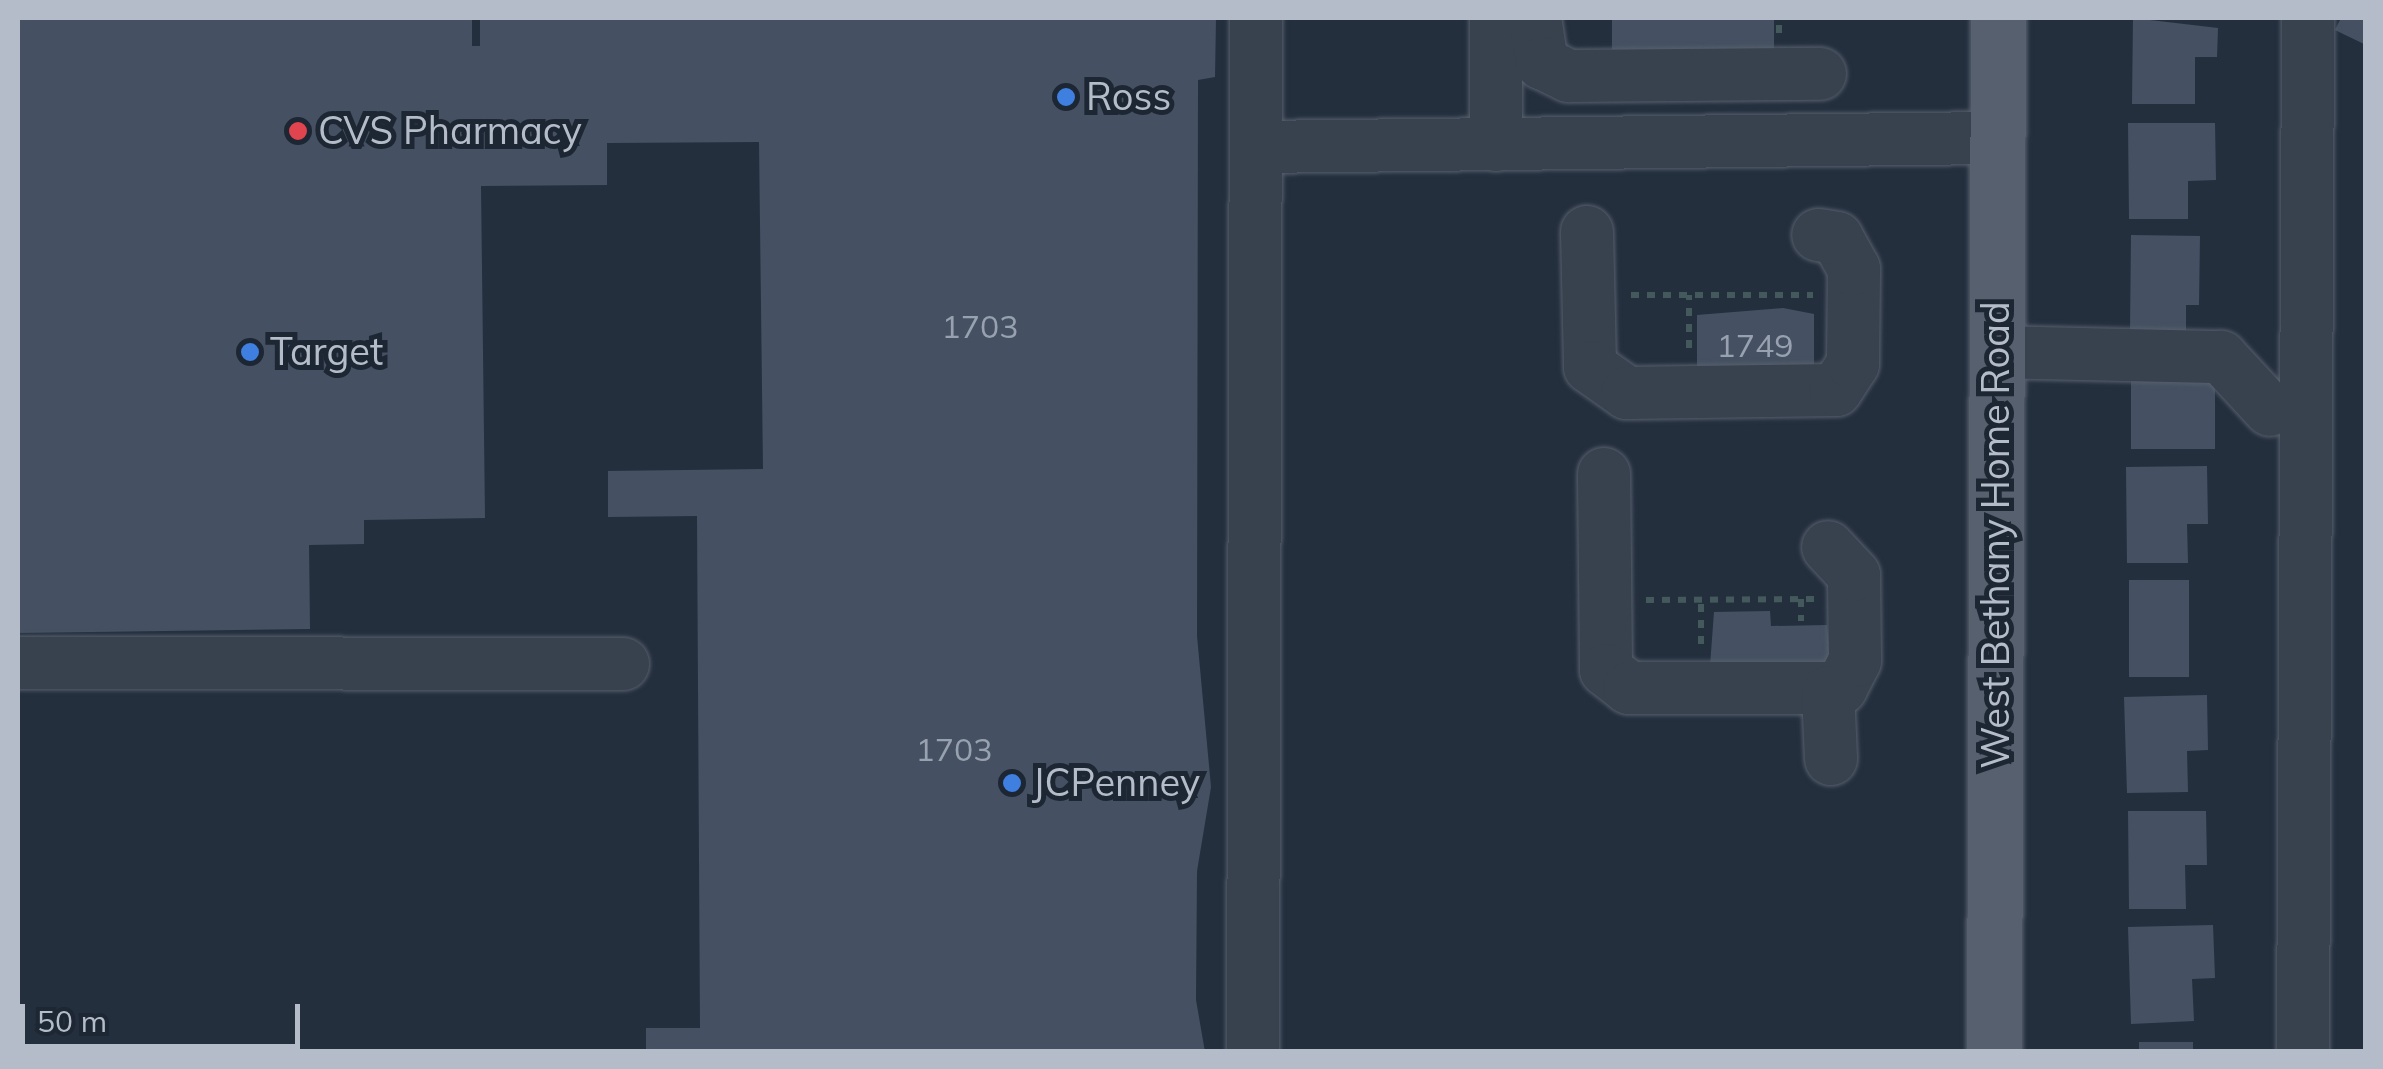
<!DOCTYPE html>
<html>
<head>
<meta charset="utf-8">
<style>
	body { margin:0 }
	#map { position:relative; width:2383px; height:1069px; overflow:hidden; background:#242f3e; font-family:Mulish,sans-serif }
	div>[style] { position:absolute }
	.building>* { inset:0; background:#455162; transform-origin:0 0 }
	.path>* { height:6px; margin-top:-3px; transform-origin:0; background:repeating-linear-gradient(90deg,#44595c 0 8px,transparent 0 16px) }
	.roads { filter:drop-shadow(0 0 2px #565f6c) drop-shadow(0 0 2px #565f6c) }
	.minor>* { height:52px; margin:-26px; padding:0 26px; transform-origin:26px; border-radius:26px; background:#38414e }
	.major>* { height:55px; margin:-27.5px; padding:0 27.5px; transform-origin:27.5px; border-radius:27.5px; background:#56606e }
	.dots>* { width:28px; height:28px; translate:-50% -50%; box-sizing:border-box; border:5px solid #1d2633; border-radius:50% }
	span { translate:-50% -50%; white-space:nowrap; text-align:center; line-height:1.15; -webkit-text-stroke:10px #1d2633; paint-order:stroke }
	.number-label { font-size:32px; color:#98a1af }
	.number-label span { -webkit-text-stroke-width:0 }
	.poi-label { font-size:38px; color:#b4bcc9 }
	.left { translate:0 -50%; text-align:left }
	.street-label { font-size:38px; color:#b4bcc9 }
	.frame { position:absolute; inset:0; border:20px solid #b4bcc9; pointer-events:none }
	.scale { position:absolute; left:20px; top:1004px; width:280px; height:45px; box-sizing:border-box; border:5px solid #b4bcc9; border-top:0; padding-left:12px; font-size:30px; line-height:35px; white-space:nowrap; color:#b4bcc9; -webkit-text-stroke:8px #1d2633; paint-order:stroke }
</style>
</head>
<body>
<div id="map">
	<div class="building">
		<i style="clip-path:polygon(18px 18px,472px 18px,472px 46px,480px 46px,480px 18px,1216px 18px,1215px 77px,1198px 80px,1197px 636px,1211px 787px,1197px 871px,1196px 1000px,1205px 1052px,646px 1052px,646px 1028px,700px 1028px,697px 516px,608px 517px,608px 471px,763px 469px,759px 142px,607px 143px,607px 185px,481px 186px,485px 518px,364px 520px,364px 544px,309px 545px,310px 629px,18px 633px)"></i>
		<i style="left:1612px;top:18px;width:162px;height:38px"></i>
		<i style="clip-path:polygon(2133px 18px,2218px 28px,2217px 57px,2195px 57px,2195px 104px,2132px 104px)"></i>
		<i style="clip-path:polygon(2341px 18px,2366px 18px,2366px 45px,2335px 30px)"></i>
		<i style="clip-path:polygon(2128px 123px,2215px 123px,2216px 180px,2188px 181px,2188px 219px,2129px 219px)"></i>
		<i style="clip-path:polygon(2131px 235px,2200px 236px,2199px 305px,2186px 305px,2186px 333px,2130px 333px)"></i>
		<i style="clip-path:polygon(1783px 308px,1814px 314px,1814px 375px,1697px 376px,1697px 315px)"></i>
		<i style="left:2131px;top:370px;width:84px;height:79px"></i>
		<i style="clip-path:polygon(2207px 466px,2208px 524px,2187px 524px,2188px 563px,2127px 563px,2126px 467px)"></i>
		<i style="left:2129px;top:580px;width:60px;height:97px"></i>
		<i style="clip-path:polygon(1770px 611px,1771px 626px,1827px 625px,1831px 662px,1709px 679px,1714px 612px)"></i>
		<i style="clip-path:polygon(2207px 695px,2208px 750px,2187px 751px,2188px 792px,2127px 793px,2124px 697px)"></i>
		<i style="clip-path:polygon(2128px 811px,2206px 811px,2207px 865px,2185px 865px,2186px 909px,2129px 909px)"></i>
		<i style="clip-path:polygon(2213px 925px,2215px 978px,2192px 979px,2194px 1021px,2131px 1024px,2128px 927px)"></i>
		<i style="left:2139px;top:1042px;width:54px;height:10px"></i>
	</div>
	<div class="path">
		<i style="left:1779px;top:33px;width:15px;rotate:-90deg"></i>
		<i style="left:1631px;top:295px;width:182px"></i>
		<i style="left:1689px;top:348px;width:53px;rotate:-90deg"></i>
		<i style="left:1801px;top:599px;width:22px;rotate:90deg"></i>
		<i style="left:1646px;top:600px;width:168px;rotate:-0.3deg"></i>
		<i style="left:1701px;top:644px;width:44px;rotate:-90deg"></i>
	</div>
	<div class="roads">
		<div class="minor">
			<i style="left:1496px;top:18px;width:127px;rotate:90deg"></i>
			<i style="left:1535px;top:18px;width:46px;rotate:81.2deg"></i>
			<i style="left:1542px;top:63px;width:30px;rotate:26deg"></i>
			<i style="left:1569px;top:76px;width:251px;rotate:-0.5deg"></i>
			<i style="left:1256px;top:147px;width:741px;rotate:-0.7deg"></i>
			<i style="left:1587px;top:232px;width:135px;rotate:88.7deg"></i>
			<i style="left:1590px;top:367px;width:45px;rotate:35.1deg"></i>
			<i style="left:1627px;top:393px;width:209px;rotate:-0.8deg"></i>
			<i style="left:1836px;top:390px;width:31px;rotate:-57deg"></i>
			<i style="left:1853px;top:364px;width:95px;rotate:-89.4deg"></i>
			<i style="left:1854px;top:269px;width:35px;rotate:-119deg"></i>
			<i style="left:1837px;top:238px;width:19px;rotate:-171deg"></i>
			<i style="left:1997px;top:352px;width:224px;rotate:1.3deg"></i>
			<i style="left:2221px;top:357px;width:72px;rotate:47.2deg"></i>
			<i style="left:1604px;top:474px;width:196px;rotate:89.4deg"></i>
			<i style="left:1606px;top:670px;width:29px;rotate:38deg"></i>
			<i style="left:1629px;top:688px;width:212px"></i>
			<i style="left:1841px;top:688px;width:30px;rotate:-63deg"></i>
			<i style="left:1855px;top:661px;width:86px;rotate:-90.7deg"></i>
			<i style="left:1854px;top:575px;width:38px;rotate:-133deg"></i>
			<i style="left:18px;top:663px;width:605px;rotate:0.09deg"></i>
			<i style="left:1828px;top:692px;width:67px;rotate:87.4deg"></i>
			<i style="left:1253px;top:1052px;width:1034px;rotate:-89.83deg"></i>
			<i style="left:2303px;top:1052px;width:1034px;rotate:-89.72deg"></i>
		</div>
		<div class="major">
			<i style="left:1994px;top:1052px;width:1034px;rotate:-89.78deg"></i>
		</div>
	</div>
	<div class="dots">
		<i style="left:1066px;top:97px;background:#3f7fe0"></i>
		<i style="left:298px;top:131px;background:#e0444e"></i>
		<i style="left:250px;top:352px;background:#3f7fe0"></i>
		<i style="left:1012px;top:783px;background:#3f7fe0"></i>
	</div>
	<div class="number-label">
		<span style="left:980px;top:326px">1703</span>
		<span style="left:1755px;top:345px">1749</span>
		<span style="left:954px;top:749px">1703</span>
	</div>
	<div class="poi-label">
		<span class="left" style="left:1086px;top:97px">Ross</span>
		<span class="left" style="left:318px;top:131px">CVS Pharmacy</span>
		<span class="left" style="left:270px;top:352px">Target</span>
		<span class="left" style="left:1032px;top:783px">JCPenney</span>
	</div>
	<div class="street-label">
		<span style="left:1996px;top:535px;rotate:-90deg">West Bethany Home Road</span>
	</div>
	<div class="frame"></div>
	<div class="scale">50 m</div>
</div>
</body>
</html>
